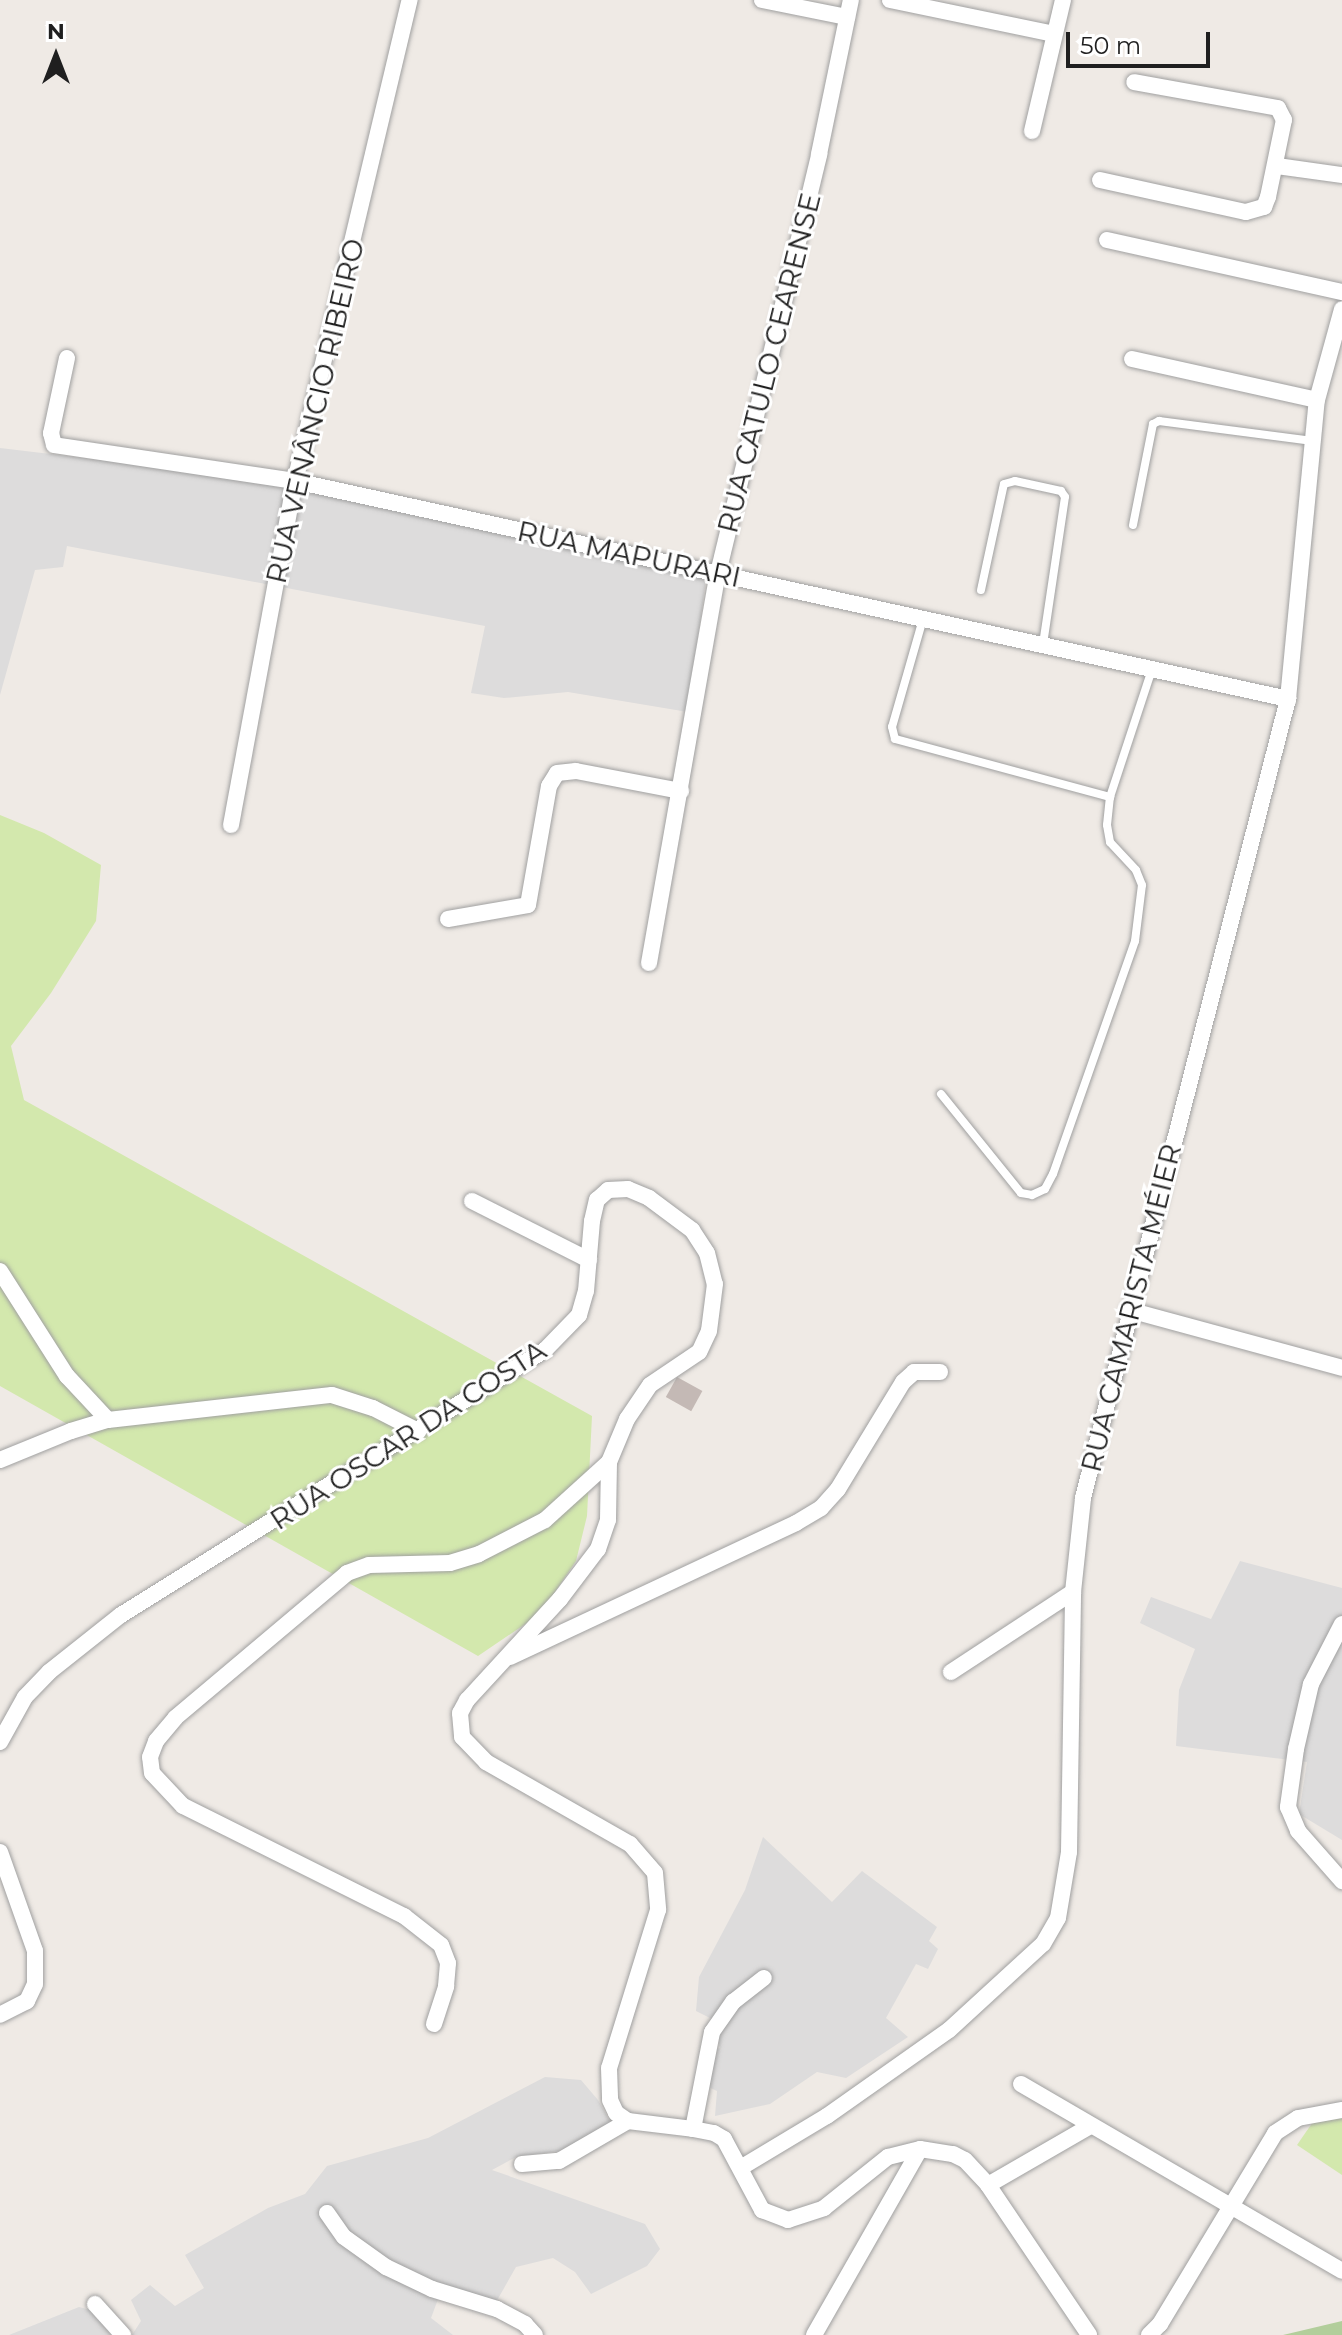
<!DOCTYPE html>
<html>
<head>
<meta charset="utf-8">
<style>
	body { margin:0 }
	#map { position:relative; width:1342px; height:2335px; overflow:hidden; background:#efeae5; font-family:Montserrat,sans-serif }
	div>[style] { position:absolute }
	.residential>* { inset:0; background:#dddcdc }
	.grass>* { inset:0; background:#d3e8ad }
	.forest>* { inset:0; background:#b2ce9b }
	.building>* { inset:0; background:#c4b9b5; transform-origin:0 0 }
	.roads { filter:drop-shadow(0 0 2px #a0a0a0) drop-shadow(0 0 2px #a0a0a0) }
	.service>* { height:8px; margin:-4px; padding:0 4px; transform-origin:4px; border-radius:4px; background:#fff }
	.minor>* { height:16px; margin:-8px; padding:0 8px; transform-origin:8px; border-radius:8px; background:#fff }
	span { translate:-50% -50%; white-space:nowrap; text-align:center; line-height:1.15; -webkit-text-stroke:6px #fff; paint-order:stroke }
	.street-label { font-size:28px; color:#1f1f1f }
	.north { position:absolute; left:16px; top:16px; width:80px; height:80px; -webkit-text-stroke:6px #fff; paint-order:stroke; rotate:0deg; font-size:22px; font-weight:700; line-height:32px; text-align:center; color:#1f1f1f }
	.north::after { content:''; display:block; margin:auto; width:28px; height:36px; background:#1f1f1f; clip-path:polygon(50% 0,100% 100%,50% 72%,0 100%) }
	.scale { position:absolute; left:1066px; top:32px; width:144px; height:36px; box-sizing:border-box; border:4px solid #1f1f1f; border-top:0; padding-left:10px; font-size:24px; line-height:28px; white-space:nowrap; color:#1f1f1f; -webkit-text-stroke:6px #fff; paint-order:stroke }
</style>
</head>
<body>
<div id="map">
	<div class="residential">
		<i style="clip-path:polygon(0 448px,293px 483px,706px 578px,688px 712px,568px 692px,504px 698px,471px 693px,485px 626px,67px 546px,63px 567px,35px 570px,0 695px)"></i>
		<i style="clip-path:polygon(1240px 1561px,1342px 1588px,1342px 1840px,1299px 1814px,1307px 1762px,1176px 1746px,1179px 1690px,1195px 1649px,1140px 1623px,1151px 1597px,1211px 1619px)"></i>
		<i style="clip-path:polygon(763px 1837px,832px 1902px,862px 1871px,937px 1927px,929px 1941px,938px 1949px,928px 1969px,916px 1964px,886px 2018px,908px 2037px,846px 2078px,817px 2072px,770px 2104px,715px 2116px,717px 2091px,706px 2086px,711px 2052px,720px 2048px,714px 2020px,696px 2011px,699px 1977px,745px 1890px)"></i>
		<i style="clip-path:polygon(545px 2077px,581px 2080px,598px 2100px,614px 2129px,573px 2149px,516px 2157px,492px 2170px,645px 2224px,660px 2249px,647px 2266px,591px 2294px,575px 2272px,553px 2258px,516px 2267px,495px 2304px,440px 2294px,431px 2318px,453px 2335px,132px 2335px,141px 2321px,131px 2300px,150px 2285px,175px 2306px,204px 2288px,185px 2255px,268px 2208px,305px 2194px,327px 2166px,428px 2138px)"></i>
		<i style="clip-path:polygon(79px 2307px,99px 2312px,119px 2335px,9px 2335px)"></i>
	</div>
	<div class="grass">
		<i style="clip-path:polygon(0 815px,44px 833px,101px 865px,96px 921px,51px 993px,11px 1046px,24px 1100px,592px 1416px,587px 1516px,576px 1561px,540px 1614px,478px 1656px,0 1386px)"></i>
		<i style="clip-path:polygon(1317px 2116px,1342px 2116px,1342px 2175px,1297px 2145px)"></i>
	</div>
	<div class="forest">
		<i style="clip-path:polygon(1342px 2321px,1342px 2335px,1283px 2335px)"></i>
	</div>
	<div class="building">
		<i style="left:677px;top:1377px;width:29px;height:23px;rotate:29deg"></i>
	</div>
	<div class="roads">
		<div class="service">
			<i style="left:1133px;top:525px;width:103px;rotate:-78.8deg"></i>
			<i style="left:1153px;top:424px;width:7px;rotate:-27deg"></i>
			<i style="left:1159px;top:421px;width:155px;rotate:7.4deg"></i>
			<i style="left:981px;top:590px;width:108px;rotate:-77.8deg"></i>
			<i style="left:1004px;top:484px;width:11px;rotate:-15deg"></i>
			<i style="left:1015px;top:481px;width:47px;rotate:12.3deg"></i>
			<i style="left:1061px;top:491px;width:7px;rotate:56deg"></i>
			<i style="left:1065px;top:497px;width:150px;rotate:98.5deg"></i>
			<i style="left:923px;top:619px;width:112px;rotate:106deg"></i>
			<i style="left:892px;top:727px;width:12px;rotate:76deg"></i>
			<i style="left:895px;top:739px;width:223px;rotate:15.1deg"></i>
			<i style="left:941px;top:1094px;width:127px;rotate:51.1deg"></i>
			<i style="left:1021px;top:1193px;width:11px;rotate:10deg"></i>
			<i style="left:1032px;top:1195px;width:14px;rotate:-25deg"></i>
			<i style="left:1045px;top:1189px;width:17px;rotate:-62deg"></i>
			<i style="left:1053px;top:1174px;width:247px;rotate:-70.6deg"></i>
			<i style="left:1135px;top:941px;width:56px;rotate:-82.9deg"></i>
			<i style="left:1142px;top:885px;width:16px;rotate:-112deg"></i>
			<i style="left:1136px;top:870px;width:38px;rotate:-133deg"></i>
			<i style="left:1110px;top:842px;width:17px;rotate:-100deg"></i>
			<i style="left:1107px;top:825px;width:28px;rotate:-84deg"></i>
			<i style="left:1110px;top:797px;width:135px;rotate:-71.8deg"></i>
		</div>
		<div class="minor">
			<i style="left:762px;top:0;width:87px;rotate:11.3deg"></i>
			<i style="left:890px;top:0;width:167px;rotate:11.7deg"></i>
			<i style="left:1032px;top:131px;width:135px;rotate:-76.7deg"></i>
			<i style="left:1277px;top:166px;width:66px;rotate:7.9deg"></i>
			<i style="left:1100px;top:180px;width:149px;rotate:12.4deg"></i>
			<i style="left:1246px;top:212px;width:19px;rotate:-16deg"></i>
			<i style="left:1264px;top:207px;width:11px;rotate:-68deg"></i>
			<i style="left:1268px;top:197px;width:79px;rotate:-78.3deg"></i>
			<i style="left:1284px;top:120px;width:13px;rotate:-117deg"></i>
			<i style="left:1278px;top:108px;width:146px;rotate:-169.8deg"></i>
			<i style="left:1107px;top:240px;width:241px;rotate:12.5deg"></i>
			<i style="left:67px;top:358px;width:77px;rotate:102deg"></i>
			<i style="left:51px;top:433px;width:12px;rotate:76deg"></i>
			<i style="left:54px;top:445px;width:244px;rotate:8.5deg"></i>
			<i style="left:295px;top:481px;width:1017px;rotate:12.38deg"></i>
			<i style="left:1132px;top:359px;width:189px;rotate:12.5deg"></i>
			<i style="left:231px;top:825px;width:350px;rotate:-79.5deg"></i>
			<i style="left:295px;top:481px;width:495px;rotate:-76.6deg"></i>
			<i style="left:448px;top:919px;width:81px;rotate:-9.9deg"></i>
			<i style="left:528px;top:905px;width:121px;rotate:-80deg"></i>
			<i style="left:549px;top:786px;width:15px;rotate:-58deg"></i>
			<i style="left:557px;top:773px;width:19px;rotate:-6deg"></i>
			<i style="left:576px;top:771px;width:107px;rotate:10.8deg"></i>
			<i style="left:649px;top:963px;width:396px;rotate:-80deg"></i>
			<i style="left:718px;top:573px;width:431px;rotate:-76.4deg"></i>
			<i style="left:819px;top:154px;width:157px;rotate:-78.3deg"></i>
			<i style="left:472px;top:1201px;width:131px;rotate:26.8deg"></i>
			<i style="left:0;top:1271px;width:125px;rotate:57.5deg"></i>
			<i style="left:67px;top:1376px;width:60px;rotate:47deg"></i>
			<i style="left:1129px;top:1310px;width:221px;rotate:15.2deg"></i>
			<i style="left:0;top:1460px;width:77px;rotate:-22.2deg"></i>
			<i style="left:71px;top:1431px;width:39px;rotate:-17deg"></i>
			<i style="left:108px;top:1420px;width:225px;rotate:-6.4deg"></i>
			<i style="left:332px;top:1395px;width:43px;rotate:17.6deg"></i>
			<i style="left:373px;top:1408px;width:51px;rotate:27.1deg"></i>
			<i style="left:1342px;top:1624px;width:68px;rotate:117.3deg"></i>
			<i style="left:1311px;top:1684px;width:67px;rotate:103deg"></i>
			<i style="left:1296px;top:1749px;width:59px;rotate:97.9deg"></i>
			<i style="left:1288px;top:1807px;width:26px;rotate:67deg"></i>
			<i style="left:1298px;top:1831px;width:67px;rotate:48.7deg"></i>
			<i style="left:510px;top:1657px;width:316px;rotate:-25.1deg"></i>
			<i style="left:796px;top:1523px;width:29px;rotate:-31deg"></i>
			<i style="left:821px;top:1508px;width:25px;rotate:-48deg"></i>
			<i style="left:838px;top:1489px;width:125px;rotate:-58.7deg"></i>
			<i style="left:903px;top:1382px;width:15px;rotate:-42deg"></i>
			<i style="left:914px;top:1372px;width:26px"></i>
			<i style="left:951px;top:1672px;width:146px;rotate:-33.3deg"></i>
			<i style="left:0;top:1742px;width:51px;rotate:-60.9deg"></i>
			<i style="left:25px;top:1697px;width:35px;rotate:-46deg"></i>
			<i style="left:49px;top:1672px;width:92px;rotate:-38.4deg"></i>
			<i style="left:121px;top:1615px;width:500px;rotate:-32.01deg"></i>
			<i style="left:545px;top:1350px;width:49px;rotate:-45.8deg"></i>
			<i style="left:579px;top:1315px;width:25px;rotate:-74deg"></i>
			<i style="left:586px;top:1291px;width:70px;rotate:-85.1deg"></i>
			<i style="left:592px;top:1221px;width:22px;rotate:-77deg"></i>
			<i style="left:597px;top:1200px;width:15px;rotate:-42deg"></i>
			<i style="left:608px;top:1190px;width:20px;rotate:-3deg"></i>
			<i style="left:628px;top:1189px;width:23px;rotate:23deg"></i>
			<i style="left:649px;top:1198px;width:54px;rotate:36.7deg"></i>
			<i style="left:692px;top:1230px;width:27px;rotate:57deg"></i>
			<i style="left:707px;top:1253px;width:32px;rotate:76deg"></i>
			<i style="left:715px;top:1284px;width:47px;rotate:97.3deg"></i>
			<i style="left:709px;top:1331px;width:23px;rotate:115deg"></i>
			<i style="left:699px;top:1352px;width:59px;rotate:146deg"></i>
			<i style="left:650px;top:1385px;width:41px;rotate:124.1deg"></i>
			<i style="left:627px;top:1419px;width:47px;rotate:112.7deg"></i>
			<i style="left:609px;top:1462px;width:58px;rotate:91deg"></i>
			<i style="left:608px;top:1520px;width:31px;rotate:109deg"></i>
			<i style="left:598px;top:1549px;width:63px;rotate:127.2deg"></i>
			<i style="left:560px;top:1599px;width:137px;rotate:132.6deg"></i>
			<i style="left:467px;top:1700px;width:15px;rotate:118deg"></i>
			<i style="left:460px;top:1713px;width:24px;rotate:85deg"></i>
			<i style="left:462px;top:1737px;width:35px;rotate:46deg"></i>
			<i style="left:486px;top:1762px;width:166px;rotate:29.7deg"></i>
			<i style="left:630px;top:1844px;width:38px;rotate:49deg"></i>
			<i style="left:655px;top:1873px;width:37px;rotate:85deg"></i>
			<i style="left:658px;top:1910px;width:165px;rotate:107.2deg"></i>
			<i style="left:609px;top:2068px;width:32px;rotate:88deg"></i>
			<i style="left:610px;top:2100px;width:14px;rotate:65deg"></i>
			<i style="left:616px;top:2113px;width:14px;rotate:34deg"></i>
			<i style="left:628px;top:2121px;width:65px;rotate:7deg"></i>
			<i style="left:693px;top:2129px;width:21px;rotate:11deg"></i>
			<i style="left:714px;top:2133px;width:12px;rotate:31deg"></i>
			<i style="left:724px;top:2139px;width:81px;rotate:61.8deg"></i>
			<i style="left:762px;top:2210px;width:28px;rotate:21deg"></i>
			<i style="left:788px;top:2220px;width:38px;rotate:-18deg"></i>
			<i style="left:824px;top:2208px;width:82px;rotate:-38.6deg"></i>
			<i style="left:888px;top:2157px;width:33px;rotate:-14deg"></i>
			<i style="left:920px;top:2149px;width:33px;rotate:9deg"></i>
			<i style="left:953px;top:2154px;width:13px;rotate:27deg"></i>
			<i style="left:965px;top:2160px;width:34px;rotate:47deg"></i>
			<i style="left:988px;top:2185px;width:181px;rotate:56deg"></i>
			<i style="left:0;top:1852px;width:105px;rotate:70.5deg"></i>
			<i style="left:35px;top:1951px;width:33px;rotate:90deg"></i>
			<i style="left:35px;top:1984px;width:19px;rotate:115deg"></i>
			<i style="left:27px;top:2001px;width:30px;rotate:153deg"></i>
			<i style="left:434px;top:2024px;width:40px;rotate:-72deg"></i>
			<i style="left:446px;top:1986px;width:23px;rotate:-85deg"></i>
			<i style="left:448px;top:1963px;width:19px;rotate:-111deg"></i>
			<i style="left:441px;top:1945px;width:47px;rotate:-141.9deg"></i>
			<i style="left:404px;top:1916px;width:247px;rotate:-153.5deg"></i>
			<i style="left:183px;top:1806px;width:45px;rotate:-133.2deg"></i>
			<i style="left:152px;top:1773px;width:16px;rotate:-97deg"></i>
			<i style="left:150px;top:1757px;width:17px;rotate:-69deg"></i>
			<i style="left:156px;top:1741px;width:30px;rotate:-50deg"></i>
			<i style="left:175px;top:1718px;width:225px;rotate:-40.1deg"></i>
			<i style="left:347px;top:1573px;width:23px;rotate:-20deg"></i>
			<i style="left:369px;top:1565px;width:81px;rotate:-1.4deg"></i>
			<i style="left:450px;top:1563px;width:30px;rotate:-17deg"></i>
			<i style="left:479px;top:1554px;width:74px;rotate:-27.3deg"></i>
			<i style="left:545px;top:1520px;width:86px;rotate:-42.2deg"></i>
			<i style="left:1021px;top:2084px;width:371px;rotate:30.2deg"></i>
			<i style="left:693px;top:2129px;width:99px;rotate:-78.9deg"></i>
			<i style="left:712px;top:2032px;width:37px;rotate:-55deg"></i>
			<i style="left:733px;top:2002px;width:39px;rotate:-38deg"></i>
			<i style="left:522px;top:2164px;width:37px;rotate:-5deg"></i>
			<i style="left:559px;top:2161px;width:80px;rotate:-30.1deg"></i>
			<i style="left:742px;top:2167px;width:99px;rotate:-31deg"></i>
			<i style="left:827px;top:2116px;width:149px;rotate:-35.2deg"></i>
			<i style="left:949px;top:2030px;width:127px;rotate:-42.5deg"></i>
			<i style="left:1043px;top:1944px;width:30px;rotate:-60deg"></i>
			<i style="left:1058px;top:1918px;width:67px;rotate:-80.5deg"></i>
			<i style="left:1069px;top:1852px;width:260px;rotate:-89.1deg"></i>
			<i style="left:1073px;top:1592px;width:95px;rotate:-83.9deg"></i>
			<i style="left:1083px;top:1498px;width:825px;rotate:-75.61deg"></i>
			<i style="left:1288px;top:699px;width:300px;rotate:-84.5deg"></i>
			<i style="left:1317px;top:400px;width:94px;rotate:-74.6deg"></i>
			<i style="left:988px;top:2185px;width:118px;rotate:-30deg"></i>
			<i style="left:327px;top:2213px;width:29px;rotate:55deg"></i>
			<i style="left:344px;top:2237px;width:52px;rotate:35.5deg"></i>
			<i style="left:386px;top:2267px;width:51px;rotate:25.6deg"></i>
			<i style="left:432px;top:2289px;width:68px;rotate:17.1deg"></i>
			<i style="left:497px;top:2309px;width:32px;rotate:28deg"></i>
			<i style="left:525px;top:2324px;width:15px;rotate:48deg"></i>
			<i style="left:95px;top:2304px;width:42px;rotate:47.9deg"></i>
			<i style="left:814px;top:2335px;width:214px;rotate:-60.3deg"></i>
			<i style="left:1149px;top:2335px;width:16px;rotate:-45deg"></i>
			<i style="left:1160px;top:2324px;width:223px;rotate:-58.9deg"></i>
			<i style="left:1275px;top:2133px;width:27px;rotate:-33deg"></i>
			<i style="left:1298px;top:2118px;width:45px;rotate:-10.3deg"></i>
		</div>
	</div>
	<div class="street-label">
		<span style="left:769px;top:363px;rotate:-76deg">RUA CATULO CEARENSE</span>
		<span style="left:315px;top:411px;rotate:-77deg">RUA VENÂNCIO RIBEIRO</span>
		<span style="left:629px;top:554px;rotate:12deg">RUA MAPURARI</span>
		<span style="left:1131px;top:1308px;rotate:-76deg">RUA CAMARISTA MÉIER</span>
		<span style="left:408px;top:1435px;rotate:-33deg">RUA OSCAR DA COSTA</span>
	</div>
	<div class="north">N</div>
	<div class="scale">50 m</div>
</div>
</body>
</html>
